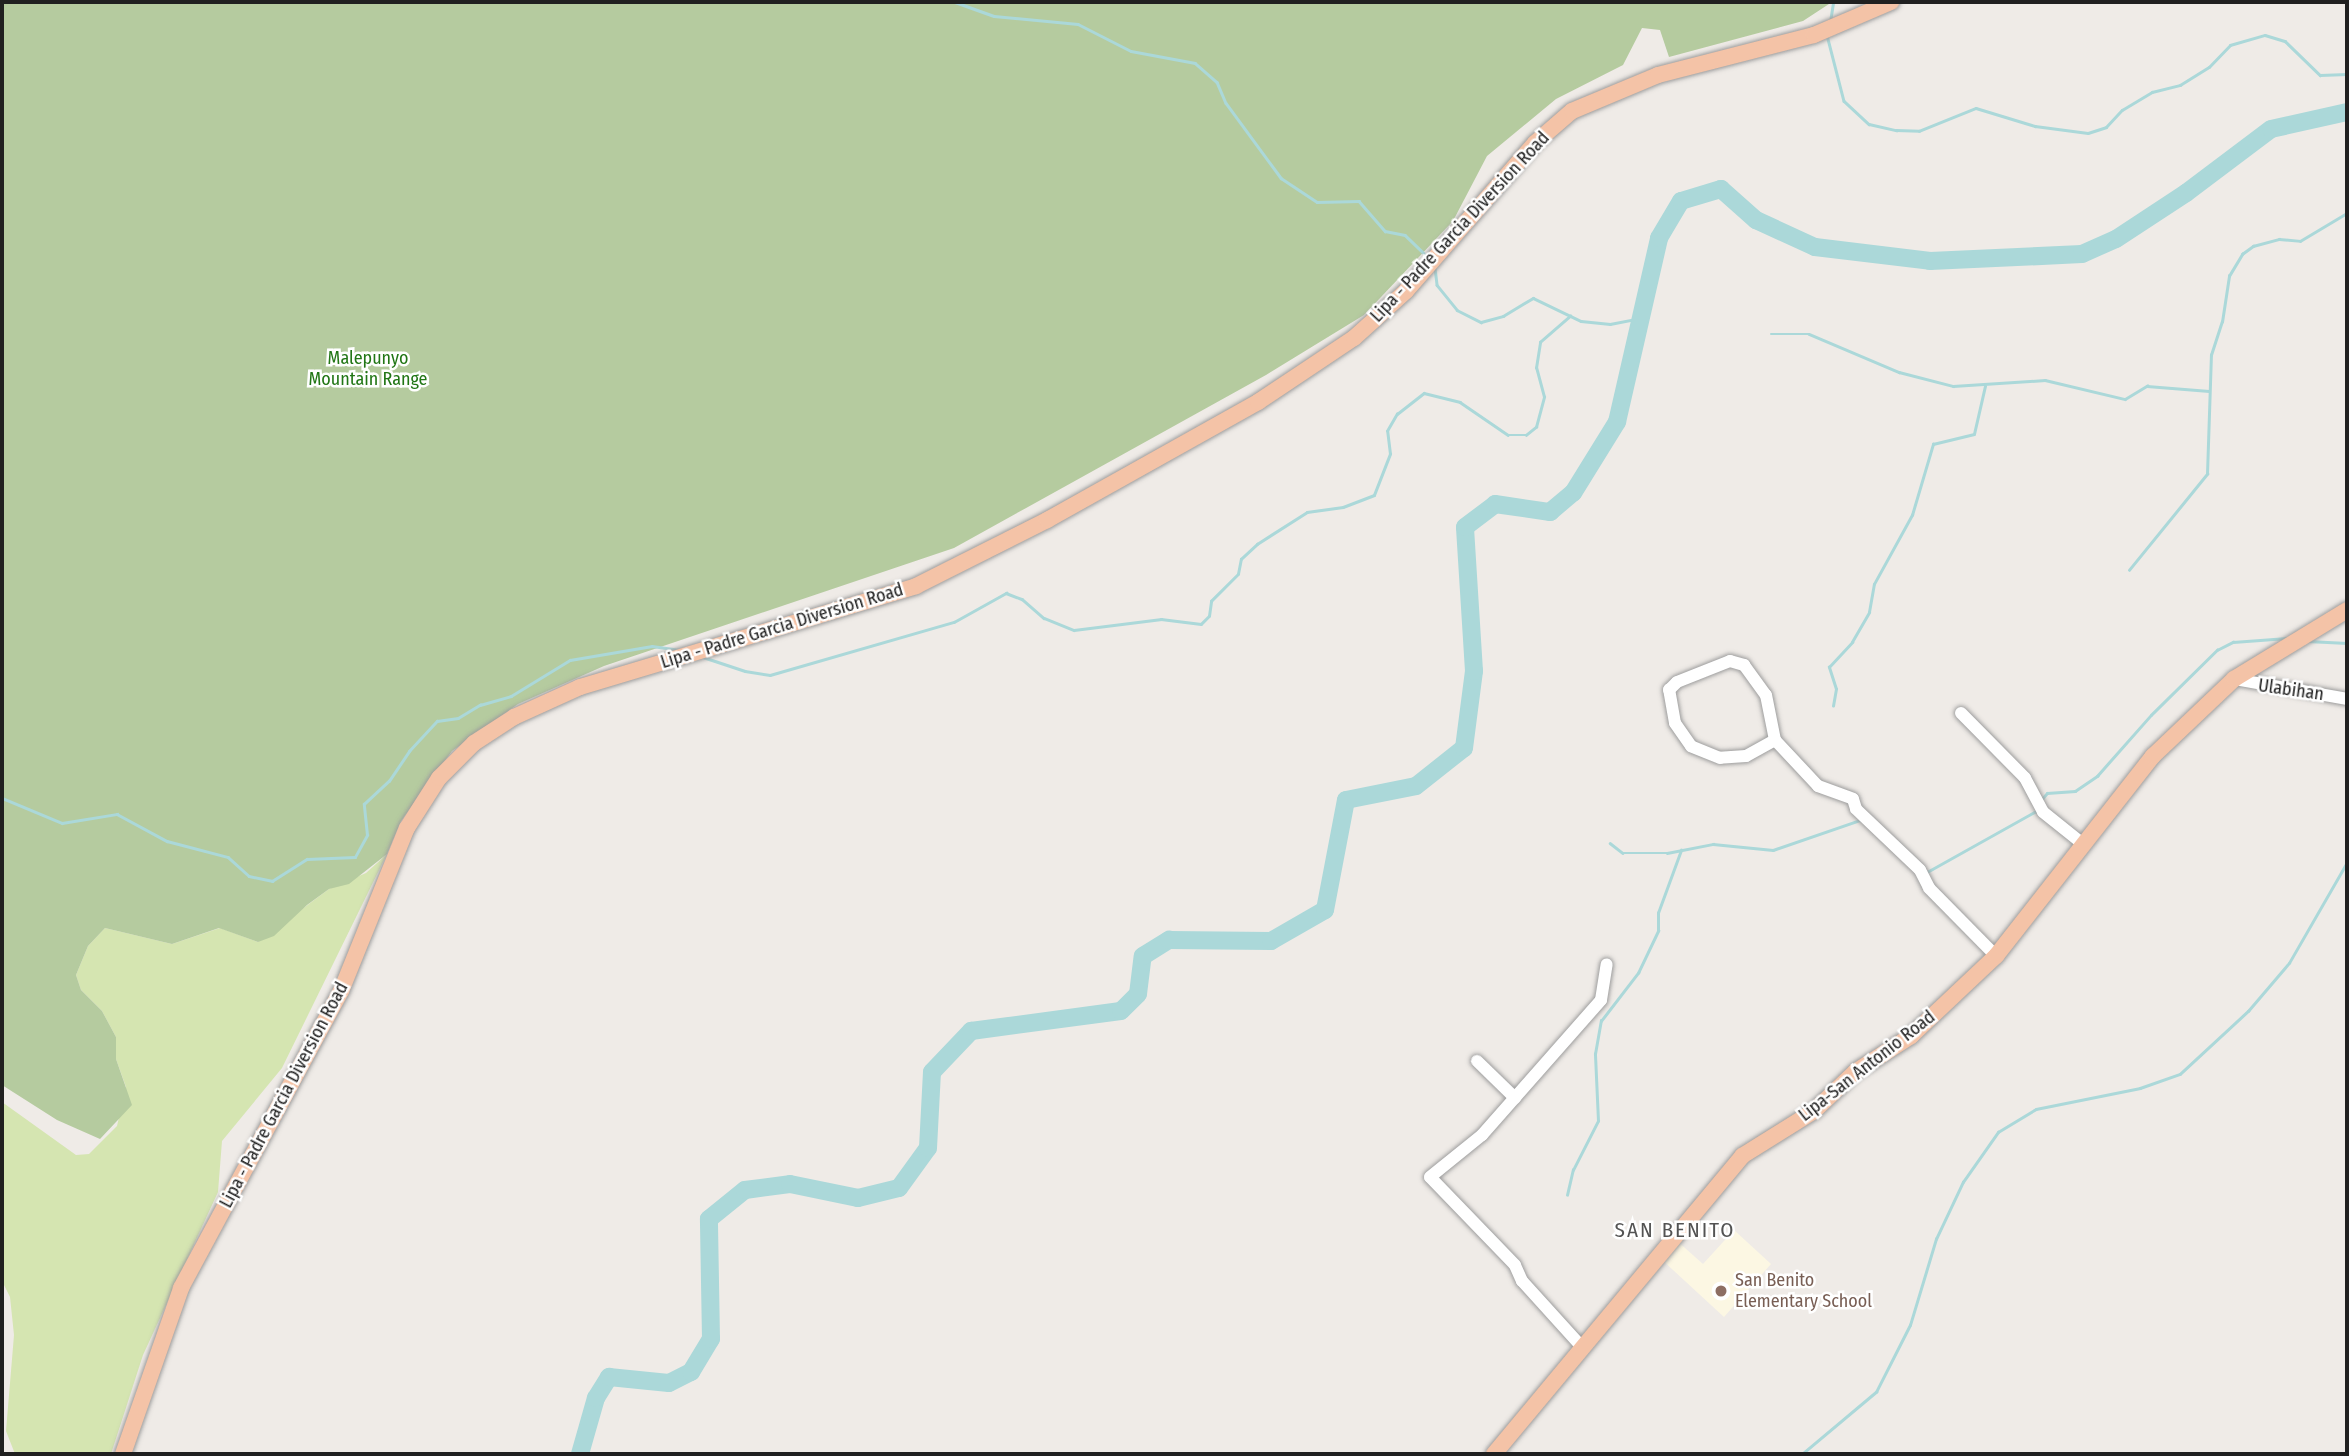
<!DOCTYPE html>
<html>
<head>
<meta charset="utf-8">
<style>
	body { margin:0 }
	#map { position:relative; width:2349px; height:1456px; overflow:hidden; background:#efebe7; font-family:"Fira Sans Condensed",sans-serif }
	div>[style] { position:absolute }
	.education>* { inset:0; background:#fcf7e3 }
	.grass>* { inset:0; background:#d5e5b1 }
	.forest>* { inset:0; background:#b5cb9f }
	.stream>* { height:2.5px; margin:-1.25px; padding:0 1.25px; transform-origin:1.25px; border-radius:1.25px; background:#abd8d9 }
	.river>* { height:18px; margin:-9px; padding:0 9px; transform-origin:9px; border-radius:9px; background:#abd8d9 }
	.roads { filter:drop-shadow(0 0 2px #9d9d9d) drop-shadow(0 0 2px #9d9d9d) }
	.minor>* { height:12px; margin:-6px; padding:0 6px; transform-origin:6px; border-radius:6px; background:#fff }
	.major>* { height:16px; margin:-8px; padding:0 8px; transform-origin:8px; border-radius:8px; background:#f4c3a7 }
	.dots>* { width:19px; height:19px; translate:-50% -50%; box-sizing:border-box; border:4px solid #fff; border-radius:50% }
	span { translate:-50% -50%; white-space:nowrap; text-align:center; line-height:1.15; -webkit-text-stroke:5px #fff; paint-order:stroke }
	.street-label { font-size:18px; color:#202020 }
	.park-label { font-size:18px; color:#217615 }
	.education-label { font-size:18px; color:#785e54 }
	.left { translate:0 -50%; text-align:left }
	.quarter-label { font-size:21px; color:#535353; letter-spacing:2px }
	.frame { position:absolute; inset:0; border:4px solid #202020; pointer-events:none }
</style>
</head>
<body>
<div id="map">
	<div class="education">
		<i style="clip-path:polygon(1734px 1230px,1771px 1264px,1724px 1317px,1660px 1258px,1676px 1240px,1703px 1264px)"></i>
	</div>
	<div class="grass">
		<i style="clip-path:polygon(387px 854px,282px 1068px,222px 1141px,218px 1192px,143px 1355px,111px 1454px,15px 1454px,6px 1431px,14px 1335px,10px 1297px,2px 1281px,2px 1102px,76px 1155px,89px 1154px,117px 1126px,126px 1087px,116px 1059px,116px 1037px,102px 1011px,81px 990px,76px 975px,88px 946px,105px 928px,172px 944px,220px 928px,258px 942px,329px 889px,366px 873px)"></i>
	</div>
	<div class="forest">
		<i style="clip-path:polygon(2px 2px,1828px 2px,1829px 4px,1803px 21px,1669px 57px,1660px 30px,1642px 28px,1623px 65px,1556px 99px,1487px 156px,1453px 221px,1364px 315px,1266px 375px,954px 548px,604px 666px,518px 704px,452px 751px,401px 821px,387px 854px,349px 884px,329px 889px,307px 905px,274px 936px,258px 942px,219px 928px,172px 944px,105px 928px,88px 946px,76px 975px,81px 990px,102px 1011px,116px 1037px,116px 1059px,132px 1105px,100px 1139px,57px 1120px,2px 1085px)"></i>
	</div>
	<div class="stream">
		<i style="left:955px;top:2px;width:41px;rotate:19.7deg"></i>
		<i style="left:994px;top:16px;width:84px;rotate:5.4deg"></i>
		<i style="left:1078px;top:24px;width:59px;rotate:27deg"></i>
		<i style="left:1131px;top:51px;width:65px;rotate:10.6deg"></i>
		<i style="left:1195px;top:63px;width:29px;rotate:41deg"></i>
		<i style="left:1217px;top:82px;width:23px;rotate:67deg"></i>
		<i style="left:1226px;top:103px;width:93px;rotate:53.7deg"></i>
		<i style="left:1281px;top:178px;width:43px;rotate:33.7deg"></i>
		<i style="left:1317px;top:202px;width:42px;rotate:-1.4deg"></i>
		<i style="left:1359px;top:201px;width:40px;rotate:49deg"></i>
		<i style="left:1385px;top:231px;width:20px;rotate:11deg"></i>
		<i style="left:1405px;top:235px;width:30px;rotate:44deg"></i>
		<i style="left:1830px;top:22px;width:20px;rotate:-81deg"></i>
		<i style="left:1827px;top:35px;width:68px;rotate:75.6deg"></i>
		<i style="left:1844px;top:101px;width:34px;rotate:43deg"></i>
		<i style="left:1869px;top:124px;width:28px;rotate:13deg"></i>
		<i style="left:1896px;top:130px;width:23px;rotate:2deg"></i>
		<i style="left:1919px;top:131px;width:61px;rotate:-22deg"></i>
		<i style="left:1976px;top:108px;width:62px;rotate:17deg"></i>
		<i style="left:2035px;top:126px;width:53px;rotate:7.5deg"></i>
		<i style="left:2088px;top:133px;width:19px;rotate:-18deg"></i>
		<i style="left:2106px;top:127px;width:23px;rotate:-47deg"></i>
		<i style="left:2122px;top:110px;width:35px;rotate:-31deg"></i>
		<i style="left:2152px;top:92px;width:29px;rotate:-14deg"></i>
		<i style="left:2180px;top:85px;width:34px;rotate:-32deg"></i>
		<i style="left:2209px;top:67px;width:30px;rotate:-46deg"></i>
		<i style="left:2230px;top:45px;width:36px;rotate:-16deg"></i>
		<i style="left:2265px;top:35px;width:21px;rotate:17deg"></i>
		<i style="left:2285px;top:41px;width:49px;rotate:44.2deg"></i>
		<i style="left:2320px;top:75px;width:27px;rotate:-2deg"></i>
		<i style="left:1435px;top:268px;width:17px;rotate:83deg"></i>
		<i style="left:1437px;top:285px;width:32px;rotate:51deg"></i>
		<i style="left:1457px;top:310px;width:27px;rotate:27deg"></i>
		<i style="left:1481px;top:322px;width:23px;rotate:-15deg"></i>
		<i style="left:1503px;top:316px;width:35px;rotate:-31deg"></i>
		<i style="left:1533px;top:298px;width:53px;rotate:25.6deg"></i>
		<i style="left:1581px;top:321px;width:29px;rotate:6deg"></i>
		<i style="left:1610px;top:324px;width:33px;rotate:-11deg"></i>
		<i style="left:1771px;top:334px;width:38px"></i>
		<i style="left:1809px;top:334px;width:98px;rotate:22.9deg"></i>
		<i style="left:1899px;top:372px;width:56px;rotate:14.5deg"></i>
		<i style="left:1953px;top:386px;width:92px;rotate:-3.7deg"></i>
		<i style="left:2045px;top:380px;width:82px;rotate:13.4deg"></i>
		<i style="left:2125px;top:399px;width:26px;rotate:-31deg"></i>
		<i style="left:2147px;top:386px;width:62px;rotate:4.6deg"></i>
		<i style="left:2129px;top:570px;width:124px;rotate:-50.9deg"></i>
		<i style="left:2207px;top:474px;width:119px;rotate:-88.1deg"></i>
		<i style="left:2211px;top:355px;width:35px;rotate:-72deg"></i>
		<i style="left:2222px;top:322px;width:47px;rotate:-81.3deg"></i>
		<i style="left:2229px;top:276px;width:26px;rotate:-59deg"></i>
		<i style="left:2242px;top:254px;width:14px;rotate:-36deg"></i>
		<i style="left:2253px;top:246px;width:27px;rotate:-15deg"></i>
		<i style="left:2279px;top:239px;width:21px;rotate:5deg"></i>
		<i style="left:2300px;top:241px;width:55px;rotate:-30.8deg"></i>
		<i style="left:2307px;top:641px;width:40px;rotate:2.9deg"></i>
		<i style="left:703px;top:657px;width:44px;rotate:18.4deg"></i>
		<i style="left:745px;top:671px;width:25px;rotate:9deg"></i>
		<i style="left:770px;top:675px;width:191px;rotate:-16.1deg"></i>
		<i style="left:954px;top:622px;width:60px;rotate:-29.1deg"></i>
		<i style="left:1006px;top:593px;width:17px;rotate:21deg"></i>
		<i style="left:1022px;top:599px;width:29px;rotate:41deg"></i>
		<i style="left:1044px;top:618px;width:32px;rotate:22deg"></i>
		<i style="left:1074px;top:630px;width:88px;rotate:-7.2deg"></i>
		<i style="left:1161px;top:619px;width:40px;rotate:7.1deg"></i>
		<i style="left:1201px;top:624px;width:11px;rotate:-45deg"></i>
		<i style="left:1209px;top:616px;width:15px;rotate:-82deg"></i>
		<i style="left:1211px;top:601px;width:38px;rotate:-45deg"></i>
		<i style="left:1238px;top:574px;width:15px;rotate:-79deg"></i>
		<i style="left:1241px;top:559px;width:22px;rotate:-43deg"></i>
		<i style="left:1257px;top:544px;width:59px;rotate:-32.6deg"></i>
		<i style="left:1307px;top:512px;width:36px;rotate:-8deg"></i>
		<i style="left:1343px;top:507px;width:33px;rotate:-21deg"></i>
		<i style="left:1374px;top:495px;width:44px;rotate:-68.7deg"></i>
		<i style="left:1390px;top:454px;width:23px;rotate:-97deg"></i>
		<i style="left:1387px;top:431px;width:20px;rotate:-60deg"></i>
		<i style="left:1397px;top:414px;width:34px;rotate:-38deg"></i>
		<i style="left:1424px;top:393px;width:37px;rotate:14deg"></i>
		<i style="left:1460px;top:402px;width:58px;rotate:34.5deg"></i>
		<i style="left:1508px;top:435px;width:18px"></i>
		<i style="left:1526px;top:435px;width:13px;rotate:-39deg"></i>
		<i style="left:1536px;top:427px;width:31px;rotate:-75deg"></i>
		<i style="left:1544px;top:397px;width:30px;rotate:-105deg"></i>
		<i style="left:1536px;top:368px;width:26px;rotate:-81deg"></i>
		<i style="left:1540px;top:342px;width:40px;rotate:-41deg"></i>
		<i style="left:1833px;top:706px;width:17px;rotate:-80deg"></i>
		<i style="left:1836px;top:689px;width:23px;rotate:-108deg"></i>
		<i style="left:1829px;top:667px;width:34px;rotate:-47deg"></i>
		<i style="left:1852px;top:642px;width:34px;rotate:-60deg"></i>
		<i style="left:1869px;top:612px;width:28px;rotate:-80deg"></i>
		<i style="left:1874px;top:584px;width:79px;rotate:-61.2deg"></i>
		<i style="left:1912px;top:515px;width:74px;rotate:-73.5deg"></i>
		<i style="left:1933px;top:444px;width:42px;rotate:-13.7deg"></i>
		<i style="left:1974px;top:434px;width:49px;rotate:-77.1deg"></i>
		<i style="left:2px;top:798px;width:65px;rotate:22.6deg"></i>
		<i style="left:62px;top:823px;width:56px;rotate:-9.3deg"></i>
		<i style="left:117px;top:814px;width:57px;rotate:28.4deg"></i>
		<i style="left:167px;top:841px;width:63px;rotate:14.7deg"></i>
		<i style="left:228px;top:857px;width:28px;rotate:42deg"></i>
		<i style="left:249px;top:876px;width:24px;rotate:12deg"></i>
		<i style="left:272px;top:881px;width:41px;rotate:-32.2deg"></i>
		<i style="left:307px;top:859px;width:48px;rotate:-2.4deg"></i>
		<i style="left:355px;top:857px;width:25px;rotate:-61deg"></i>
		<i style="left:367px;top:835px;width:31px;rotate:-96deg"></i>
		<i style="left:364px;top:804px;width:34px;rotate:-43deg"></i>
		<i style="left:389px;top:781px;width:36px;rotate:-56deg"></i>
		<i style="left:409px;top:751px;width:41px;rotate:-47deg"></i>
		<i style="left:437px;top:721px;width:21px;rotate:-8deg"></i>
		<i style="left:458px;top:718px;width:26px;rotate:-31deg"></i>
		<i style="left:480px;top:705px;width:32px;rotate:-16deg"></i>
		<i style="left:511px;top:696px;width:69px;rotate:-31.4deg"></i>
		<i style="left:570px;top:660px;width:83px;rotate:-9.7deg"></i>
		<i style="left:652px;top:646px;width:28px;rotate:8deg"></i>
		<i style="left:2041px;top:800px;width:9px;rotate:-49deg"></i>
		<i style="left:2047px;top:793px;width:28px;rotate:-4deg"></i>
		<i style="left:2075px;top:791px;width:27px;rotate:-34deg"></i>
		<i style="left:2097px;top:776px;width:81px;rotate:-48.5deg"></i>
		<i style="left:2151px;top:715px;width:93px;rotate:-44.6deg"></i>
		<i style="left:2217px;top:650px;width:18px;rotate:-27deg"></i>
		<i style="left:2233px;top:642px;width:54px;rotate:-4.2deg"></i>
		<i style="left:1610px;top:843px;width:16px;rotate:38deg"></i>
		<i style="left:1623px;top:853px;width:44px"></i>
		<i style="left:1667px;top:853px;width:47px;rotate:-11.1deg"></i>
		<i style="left:1713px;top:844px;width:60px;rotate:5.7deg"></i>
		<i style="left:1773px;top:850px;width:92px;rotate:-19deg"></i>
		<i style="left:1927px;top:872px;width:125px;rotate:-29.2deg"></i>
		<i style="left:1567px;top:1195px;width:26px;rotate:-77deg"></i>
		<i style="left:1573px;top:1170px;width:55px;rotate:-63deg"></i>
		<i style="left:1598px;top:1121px;width:67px;rotate:-92.6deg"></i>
		<i style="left:1595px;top:1054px;width:34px;rotate:-80deg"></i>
		<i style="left:1601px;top:1021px;width:61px;rotate:-52.4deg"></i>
		<i style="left:1638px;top:973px;width:47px;rotate:-64.5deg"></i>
		<i style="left:1658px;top:931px;width:18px;rotate:-90deg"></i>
		<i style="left:1658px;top:913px;width:67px;rotate:-69.9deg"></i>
		<i style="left:1802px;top:1454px;width:97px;rotate:-40deg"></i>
		<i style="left:1876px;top:1392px;width:75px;rotate:-63.1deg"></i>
		<i style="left:1910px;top:1325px;width:90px;rotate:-73.2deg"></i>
		<i style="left:1936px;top:1239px;width:63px;rotate:-64.7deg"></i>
		<i style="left:1963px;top:1182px;width:61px;rotate:-55deg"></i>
		<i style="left:1998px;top:1132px;width:44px;rotate:-31.2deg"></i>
		<i style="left:2036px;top:1109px;width:106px;rotate:-11.4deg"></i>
		<i style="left:2140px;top:1088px;width:42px;rotate:-19.3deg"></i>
		<i style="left:2180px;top:1074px;width:93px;rotate:-42.8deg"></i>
		<i style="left:2248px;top:1011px;width:63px;rotate:-49.5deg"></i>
		<i style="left:2289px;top:963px;width:116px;rotate:-60.1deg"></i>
	</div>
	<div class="river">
		<i style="left:580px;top:1454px;width:58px;rotate:-74.1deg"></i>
		<i style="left:596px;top:1398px;width:25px;rotate:-58deg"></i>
		<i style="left:609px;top:1377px;width:60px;rotate:5.7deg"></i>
		<i style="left:669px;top:1383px;width:25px;rotate:-27deg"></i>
		<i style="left:691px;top:1372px;width:39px;rotate:-59deg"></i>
		<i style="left:711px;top:1339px;width:120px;rotate:-91deg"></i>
		<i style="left:709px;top:1219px;width:46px;rotate:-38.9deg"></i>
		<i style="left:745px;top:1190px;width:45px;rotate:-7.6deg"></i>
		<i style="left:790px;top:1184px;width:69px;rotate:11.6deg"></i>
		<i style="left:858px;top:1198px;width:42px;rotate:-13.7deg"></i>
		<i style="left:899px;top:1188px;width:49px;rotate:-54.1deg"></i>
		<i style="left:928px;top:1148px;width:76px;rotate:-87deg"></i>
		<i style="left:932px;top:1072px;width:57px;rotate:-46.4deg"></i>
		<i style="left:971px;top:1031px;width:151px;rotate:-7.6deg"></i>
		<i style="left:1121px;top:1011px;width:24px;rotate:-45deg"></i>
		<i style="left:1138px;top:994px;width:38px;rotate:-83deg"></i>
		<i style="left:1143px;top:956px;width:31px;rotate:-32deg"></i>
		<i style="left:1169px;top:940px;width:102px;rotate:0.6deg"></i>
		<i style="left:1271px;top:941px;width:62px;rotate:-29.9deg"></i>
		<i style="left:1325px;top:910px;width:112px;rotate:-79.2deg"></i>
		<i style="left:1346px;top:800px;width:71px;rotate:-11.3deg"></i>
		<i style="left:1416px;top:786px;width:61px;rotate:-38.4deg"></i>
		<i style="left:1464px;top:748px;width:78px;rotate:-82.6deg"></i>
		<i style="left:1474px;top:671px;width:144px;rotate:-93.6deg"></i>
		<i style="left:1465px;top:527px;width:38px;rotate:-37deg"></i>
		<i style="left:1495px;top:504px;width:56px;rotate:8.3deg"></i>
		<i style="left:1550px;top:512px;width:30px;rotate:-40deg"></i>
		<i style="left:1573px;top:493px;width:84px;rotate:-58.2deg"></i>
		<i style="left:1617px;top:422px;width:189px;rotate:-77.1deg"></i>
		<i style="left:1659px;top:238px;width:43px;rotate:-59.3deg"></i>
		<i style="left:1681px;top:201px;width:42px;rotate:-16.7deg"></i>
		<i style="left:1721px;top:189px;width:47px;rotate:41.5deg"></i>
		<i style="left:1756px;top:220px;width:65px;rotate:24.6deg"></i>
		<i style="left:1815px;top:247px;width:116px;rotate:6.9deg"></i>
		<i style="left:1930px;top:261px;width:152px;rotate:-2.6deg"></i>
		<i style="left:2082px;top:254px;width:37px;rotate:-24deg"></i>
		<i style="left:2116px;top:239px;width:84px;rotate:-33.3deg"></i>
		<i style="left:2186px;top:193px;width:106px;rotate:-37deg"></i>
		<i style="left:2271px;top:129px;width:78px;rotate:-12.6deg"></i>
	</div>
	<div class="roads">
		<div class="minor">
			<i style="left:2234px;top:679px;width:115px;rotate:10deg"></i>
			<i style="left:1961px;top:713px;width:91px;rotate:45.4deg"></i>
			<i style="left:2025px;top:778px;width:38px;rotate:62deg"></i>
			<i style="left:2043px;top:812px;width:51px;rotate:38.7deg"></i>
			<i style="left:1775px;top:740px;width:33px;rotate:151deg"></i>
			<i style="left:1746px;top:756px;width:26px;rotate:176deg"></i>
			<i style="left:1720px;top:758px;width:31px;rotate:-158deg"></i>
			<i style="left:1691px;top:746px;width:28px;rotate:-125deg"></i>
			<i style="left:1675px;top:723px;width:34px;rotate:-100deg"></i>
			<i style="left:1669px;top:690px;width:11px;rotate:-45deg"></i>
			<i style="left:1677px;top:682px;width:57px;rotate:-21.6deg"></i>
			<i style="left:1730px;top:661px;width:15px;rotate:16deg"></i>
			<i style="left:1744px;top:665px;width:37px;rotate:54deg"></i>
			<i style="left:1766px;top:695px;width:46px;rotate:78.7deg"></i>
			<i style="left:1775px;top:740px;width:63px;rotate:46.9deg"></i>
			<i style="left:1818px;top:786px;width:37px;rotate:20deg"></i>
			<i style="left:1853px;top:799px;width:10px;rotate:73deg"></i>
			<i style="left:1856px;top:809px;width:88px;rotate:43.6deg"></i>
			<i style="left:1920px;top:870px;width:20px;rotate:63deg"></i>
			<i style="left:1929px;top:888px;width:95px;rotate:45.4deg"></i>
			<i style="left:1477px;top:1061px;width:53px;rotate:44.2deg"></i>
			<i style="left:1581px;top:1346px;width:88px;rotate:-132.2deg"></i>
			<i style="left:1522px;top:1281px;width:17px;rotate:-114deg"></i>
			<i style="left:1515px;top:1265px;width:122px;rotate:-134deg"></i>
			<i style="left:1430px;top:1177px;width:67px;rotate:-38.9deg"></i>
			<i style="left:1482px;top:1135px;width:180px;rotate:-48.6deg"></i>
			<i style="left:1601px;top:1000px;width:36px;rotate:-81deg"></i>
		</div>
		<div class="major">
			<i style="left:123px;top:1454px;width:176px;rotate:-70.7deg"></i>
			<i style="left:181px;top:1288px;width:337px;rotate:-61.7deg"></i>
			<i style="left:341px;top:991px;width:176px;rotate:-68deg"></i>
			<i style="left:407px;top:828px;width:59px;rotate:-57.4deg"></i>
			<i style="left:439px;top:778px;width:49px;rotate:-45deg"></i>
			<i style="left:474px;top:743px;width:48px;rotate:-33deg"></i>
			<i style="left:514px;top:717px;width:72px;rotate:-24.4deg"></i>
			<i style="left:580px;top:687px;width:351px;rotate:-16.7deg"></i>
			<i style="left:916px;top:586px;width:147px;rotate:-26.7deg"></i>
			<i style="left:1047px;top:520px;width:242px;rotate:-29.2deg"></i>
			<i style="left:1258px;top:402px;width:115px;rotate:-33.7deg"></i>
			<i style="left:1354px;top:338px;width:70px;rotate:-42.1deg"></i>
			<i style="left:1406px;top:291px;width:196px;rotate:-48.9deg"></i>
			<i style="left:1535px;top:143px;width:49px;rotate:-40.9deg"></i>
			<i style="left:1572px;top:111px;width:93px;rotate:-22.7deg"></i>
			<i style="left:1658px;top:75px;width:161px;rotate:-14.4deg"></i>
			<i style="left:1814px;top:35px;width:84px;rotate:-23.2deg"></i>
			<i style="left:1494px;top:1454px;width:388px;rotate:-50.2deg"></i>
			<i style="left:1742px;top:1156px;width:85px;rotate:-32deg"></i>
			<i style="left:1814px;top:1111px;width:57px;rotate:-43.6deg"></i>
			<i style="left:1855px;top:1072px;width:67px;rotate:-32.7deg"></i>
			<i style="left:1911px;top:1036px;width:117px;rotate:-43.3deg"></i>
			<i style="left:1996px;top:956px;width:254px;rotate:-51.9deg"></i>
			<i style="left:2153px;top:756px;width:112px;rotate:-43.5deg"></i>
			<i style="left:2234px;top:679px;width:132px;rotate:-31.4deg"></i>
		</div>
	</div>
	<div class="dots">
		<i style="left:1721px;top:1291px;background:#8d6e63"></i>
	</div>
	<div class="street-label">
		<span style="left:1460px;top:227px;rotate:-47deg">Lipa - Padre Garcia Diversion Road</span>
		<span style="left:782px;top:626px;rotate:-17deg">Lipa - Padre Garcia Diversion Road</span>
		<span style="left:2291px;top:690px;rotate:8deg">Ulabihan</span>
		<span style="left:1867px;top:1066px;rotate:-38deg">Lipa-San Antonio Road</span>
		<span style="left:284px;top:1095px;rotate:-62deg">Lipa - Padre Garcia Diversion Road</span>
	</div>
	<div class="park-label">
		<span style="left:368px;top:369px">Malepunyo<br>Mountain Range</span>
	</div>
	<div class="education-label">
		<span class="left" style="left:1735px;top:1291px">San Benito<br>Elementary School</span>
	</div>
	<div class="quarter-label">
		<span style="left:1675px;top:1230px">SAN BENITO</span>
	</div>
	<div class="frame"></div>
</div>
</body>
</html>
